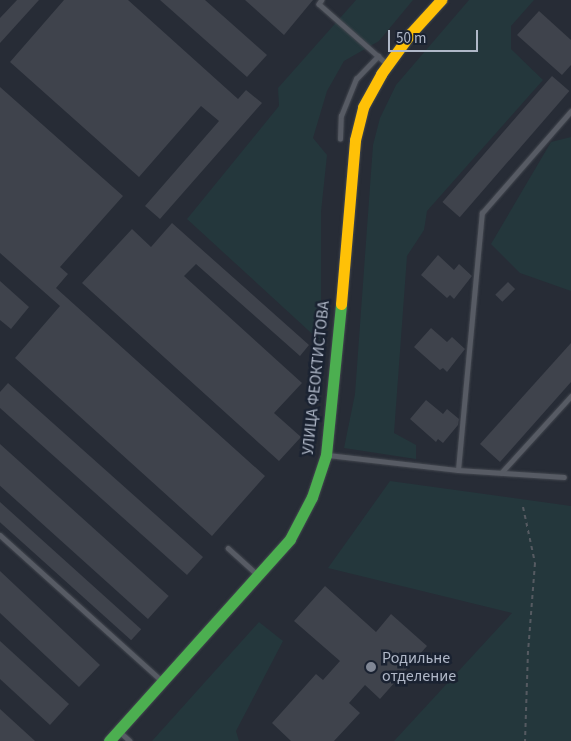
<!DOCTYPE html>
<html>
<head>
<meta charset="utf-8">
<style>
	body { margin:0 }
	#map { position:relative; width:571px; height:741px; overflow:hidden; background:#272c36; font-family:"Source Sans 3",sans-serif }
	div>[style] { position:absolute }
	.green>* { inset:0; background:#24373c }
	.building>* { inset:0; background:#3f434c; transform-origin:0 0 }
	.path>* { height:2px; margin-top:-1px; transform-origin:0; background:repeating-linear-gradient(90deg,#555a61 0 4px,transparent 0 8px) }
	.roads { filter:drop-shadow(0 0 1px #43474f) drop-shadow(0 0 1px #43474f) }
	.lane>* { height:4.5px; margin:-2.25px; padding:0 2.25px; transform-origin:2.25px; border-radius:2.25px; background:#575b64 }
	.fast>* { height:11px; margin:-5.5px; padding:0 5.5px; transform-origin:5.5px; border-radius:5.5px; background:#4caf50 }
	.slow>* { height:11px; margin:-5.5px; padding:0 5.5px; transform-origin:5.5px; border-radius:5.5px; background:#ffc107 }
	.dots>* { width:14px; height:14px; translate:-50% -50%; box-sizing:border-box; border:2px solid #1a2231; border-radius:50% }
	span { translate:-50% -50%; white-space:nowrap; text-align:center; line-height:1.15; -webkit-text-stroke:5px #1a2231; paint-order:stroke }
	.street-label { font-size:16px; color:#b0b8c8 }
	.poi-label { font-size:16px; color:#b0b8c8 }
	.left { translate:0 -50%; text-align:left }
	.scale { position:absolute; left:388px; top:30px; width:90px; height:22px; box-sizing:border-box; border:2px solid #b0b8c8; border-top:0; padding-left:6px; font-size:15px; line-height:18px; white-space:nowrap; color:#b0b8c8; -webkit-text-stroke:4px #1a2231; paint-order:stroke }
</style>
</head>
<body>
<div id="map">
	<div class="green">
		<i style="clip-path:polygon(356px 0,413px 0,379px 41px,344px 61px,327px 91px,313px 138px,327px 155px,321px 212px,321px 342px,187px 219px,279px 106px,278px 88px)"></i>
		<i style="clip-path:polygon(469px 0,534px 0,511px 26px,511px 49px,543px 80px,427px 211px,424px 230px,407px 256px,394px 433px,416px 445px,416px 459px,344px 448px,355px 394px,373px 145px,380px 118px,396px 85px)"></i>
		<i style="clip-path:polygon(571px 137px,571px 291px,520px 273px,491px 244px,551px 142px)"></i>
		<i style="clip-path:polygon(390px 481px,571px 506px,571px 741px,394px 741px,512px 613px,328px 568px)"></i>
		<i style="clip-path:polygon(259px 622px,283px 641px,236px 731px,239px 741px,152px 741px)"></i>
	</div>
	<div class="building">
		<i style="clip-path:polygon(17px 0,39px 0,0 43px,0 18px)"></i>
		<i style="clip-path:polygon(64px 0,128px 0,238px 99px,246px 90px,262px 103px,160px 219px,145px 206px,219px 121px,201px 106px,139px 177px,10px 62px)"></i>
		<i style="clip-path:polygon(160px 0,205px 0,267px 55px,247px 77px)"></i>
		<i style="clip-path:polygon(245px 0,313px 0,284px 35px)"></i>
		<i style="clip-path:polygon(539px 11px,571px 40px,571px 65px,562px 75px,517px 35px)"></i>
		<i style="left:552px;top:76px;width:23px;height:167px;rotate:41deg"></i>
		<i style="clip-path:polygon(0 87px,123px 196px,60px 267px,68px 274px,56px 288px,265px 476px,212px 536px,15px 358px,60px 306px,0 253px)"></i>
		<i style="clip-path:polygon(172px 223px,309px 345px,300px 356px,196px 264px,184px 276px,302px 383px,274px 413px,301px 437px,279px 461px,82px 283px,132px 229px,151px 247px)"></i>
		<i style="clip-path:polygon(438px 255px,454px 270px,459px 264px,472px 276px,454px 299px,450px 295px,447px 298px,421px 275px)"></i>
		<i style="clip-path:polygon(0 281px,29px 307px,11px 329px,0 320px)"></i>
		<i style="left:508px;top:282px;width:10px;height:18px;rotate:45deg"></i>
		<i style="clip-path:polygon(431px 328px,447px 342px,452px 337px,465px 349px,447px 372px,443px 368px,440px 370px,414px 347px)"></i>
		<i style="clip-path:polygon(571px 343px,571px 382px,500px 462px,480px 444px)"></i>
		<i style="clip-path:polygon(8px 383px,203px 557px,187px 575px,0 408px,0 392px)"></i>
		<i style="clip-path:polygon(426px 400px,443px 414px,447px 409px,459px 419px,458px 425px,443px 443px,438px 439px,436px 442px,410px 419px)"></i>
		<i style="left:0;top:444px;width:227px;height:31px;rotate:42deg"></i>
		<i style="left:0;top:502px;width:190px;height:15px;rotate:42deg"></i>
		<i style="clip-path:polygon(0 571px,100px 665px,79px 687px,0 613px)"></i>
		<i style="clip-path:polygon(325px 586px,376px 632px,391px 614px,427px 646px,380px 699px,365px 685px,349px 703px,360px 713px,334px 741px,291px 741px,272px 723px,316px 674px,323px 680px,340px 661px,294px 621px)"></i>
		<i style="clip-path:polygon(0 641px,69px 704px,50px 725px,0 679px)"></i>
		<i style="clip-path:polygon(0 709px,35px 741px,0 741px)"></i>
	</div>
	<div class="path">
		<i style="left:523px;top:507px;width:57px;rotate:77.9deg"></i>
		<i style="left:535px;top:563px;width:88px;rotate:94.5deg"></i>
		<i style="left:528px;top:651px;width:90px;rotate:91.9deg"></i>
	</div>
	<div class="roads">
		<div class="lane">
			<i style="left:322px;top:0;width:5px;rotate:127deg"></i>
			<i style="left:319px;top:4px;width:91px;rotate:41.4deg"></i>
			<i style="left:340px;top:139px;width:23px;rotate:-88deg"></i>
			<i style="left:341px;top:116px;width:40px;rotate:-68deg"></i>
			<i style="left:356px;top:79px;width:32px;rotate:-46deg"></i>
			<i style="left:328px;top:455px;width:131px;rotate:6.6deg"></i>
			<i style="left:458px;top:470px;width:106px;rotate:3.8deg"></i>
			<i style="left:458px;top:470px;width:258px;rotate:-84.7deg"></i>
			<i style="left:482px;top:213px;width:135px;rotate:-48.9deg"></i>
			<i style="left:501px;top:473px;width:104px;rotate:-47.7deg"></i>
			<i style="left:0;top:535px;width:218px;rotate:42deg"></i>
			<i style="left:228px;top:548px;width:40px;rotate:42deg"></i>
			<i style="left:120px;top:732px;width:13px;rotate:42deg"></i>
		</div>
		<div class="fast">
			<i style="left:109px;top:741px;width:271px;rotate:-48.1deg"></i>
			<i style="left:290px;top:539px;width:47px;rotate:-62.4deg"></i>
			<i style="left:312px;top:497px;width:44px;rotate:-71.6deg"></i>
			<i style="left:326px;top:455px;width:152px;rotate:-84.3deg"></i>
		</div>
		<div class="slow">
			<i style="left:341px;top:304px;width:165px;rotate:-85.1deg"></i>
			<i style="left:355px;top:140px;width:34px;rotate:-76deg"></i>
			<i style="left:363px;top:107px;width:38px;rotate:-61deg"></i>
			<i style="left:381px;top:74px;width:51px;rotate:-53.8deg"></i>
			<i style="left:411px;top:33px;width:45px;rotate:-47.7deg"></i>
		</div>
	</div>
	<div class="dots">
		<i style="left:371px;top:667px;background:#808795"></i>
	</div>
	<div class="street-label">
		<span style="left:316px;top:378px;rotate:-84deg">УЛИЦА ФЕОКТИСТОВА</span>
	</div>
	<div class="poi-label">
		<span class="left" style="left:382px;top:667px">Родильне<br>отделение</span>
	</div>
	<div class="scale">50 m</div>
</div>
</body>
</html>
